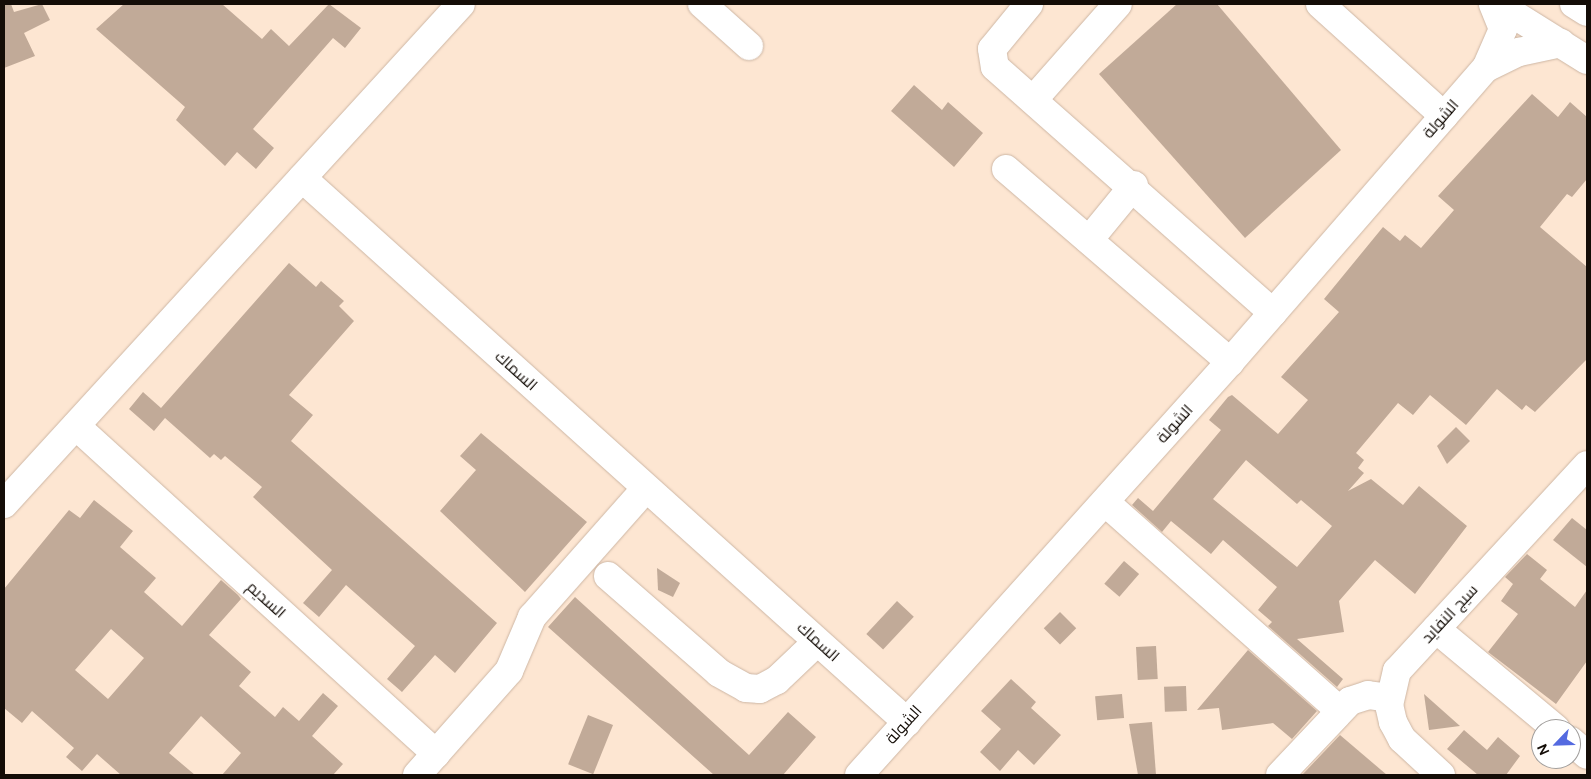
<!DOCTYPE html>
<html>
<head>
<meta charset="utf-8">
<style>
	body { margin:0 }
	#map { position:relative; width:1591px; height:779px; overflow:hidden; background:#fde6d2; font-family:"DM Sans",Cairo,sans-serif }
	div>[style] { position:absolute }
	.building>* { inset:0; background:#c1aa98; transform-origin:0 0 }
	.roads { filter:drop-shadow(0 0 1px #cdb6a4) drop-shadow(0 0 1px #cdb6a4) }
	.minor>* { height:28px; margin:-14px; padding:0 14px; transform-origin:14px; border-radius:14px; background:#fff }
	span { translate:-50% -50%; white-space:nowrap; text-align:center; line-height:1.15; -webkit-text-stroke:4.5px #fff; paint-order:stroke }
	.street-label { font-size:16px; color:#140d07 }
	.frame { position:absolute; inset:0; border:5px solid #140d07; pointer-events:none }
	.north { position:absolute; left:1531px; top:719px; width:50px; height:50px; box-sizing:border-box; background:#fff; border:1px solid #a19e9c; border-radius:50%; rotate:246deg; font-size:14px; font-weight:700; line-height:20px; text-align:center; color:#140d07 }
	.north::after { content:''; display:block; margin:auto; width:18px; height:22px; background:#546ae0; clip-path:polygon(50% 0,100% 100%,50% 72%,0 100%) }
</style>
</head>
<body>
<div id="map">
	<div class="building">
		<i style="clip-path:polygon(4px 4px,11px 4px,14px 12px,42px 4px,50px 20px,24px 33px,35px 56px,4px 68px)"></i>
		<i style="clip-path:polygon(124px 4px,222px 4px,262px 39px,271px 29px,289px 46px,329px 4px,361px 28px,345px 48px,333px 38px,253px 129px,274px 148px,256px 169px,237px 152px,225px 166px,176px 120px,185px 107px,96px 29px)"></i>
		<i style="clip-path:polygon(1177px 4px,1217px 4px,1341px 150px,1245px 238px,1099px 74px)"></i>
		<i style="clip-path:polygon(914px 85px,942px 110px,948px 102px,983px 133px,954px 167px,891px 111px)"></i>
		<i style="clip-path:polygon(evenodd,1532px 94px,1558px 117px,1570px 102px,1587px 117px,1587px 179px,1572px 197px,1567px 194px,1540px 227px,1587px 267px,1587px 359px,1535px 412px,1526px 405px,1522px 410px,1497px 389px,1466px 425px,1430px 395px,1413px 415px,1398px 403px,1356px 453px,1364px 460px,1358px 468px,1364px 473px,1348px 491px,1371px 479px,1403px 505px,1419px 486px,1467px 526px,1415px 594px,1375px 560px,1339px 601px,1344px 632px,1297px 639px,1343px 679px,1337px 687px,1268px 626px,1272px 622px,1258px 610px,1277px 587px,1223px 540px,1211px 554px,1171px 521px,1162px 532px,1132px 505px,1138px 498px,1153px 511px,1221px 430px,1209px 420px,1228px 397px,1232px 395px,1278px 434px,1308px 400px,1281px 377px,1339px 312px,1324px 299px,1383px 227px,1400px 241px,1405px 235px,1421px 248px,1454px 210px,1438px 196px,1532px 94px,1246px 460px,1297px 504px,1301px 500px,1332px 526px,1297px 567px,1213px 499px,1246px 460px)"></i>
		<i style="clip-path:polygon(289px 263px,316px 287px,321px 281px,344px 301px,339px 306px,354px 321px,289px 395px,313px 415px,291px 441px,497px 623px,455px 673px,435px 655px,402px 692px,387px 679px,415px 646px,346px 585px,319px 617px,303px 603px,332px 570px,253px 497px,262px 487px,225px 456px,221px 460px,214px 454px,210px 458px,165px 418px,154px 431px,129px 409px,143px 392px,161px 408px)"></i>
		<i style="clip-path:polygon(1456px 427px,1470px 441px,1447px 464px,1437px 446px)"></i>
		<i style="clip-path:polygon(481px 433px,587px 522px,525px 592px,440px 511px,476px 470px,460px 456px)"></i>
		<i style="clip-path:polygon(evenodd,94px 500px,133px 531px,120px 547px,156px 578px,144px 592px,182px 626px,221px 580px,238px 595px,241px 599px,209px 635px,251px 672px,239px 686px,275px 717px,283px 707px,299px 721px,323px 693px,338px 706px,312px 736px,343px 764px,333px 775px,222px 775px,241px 753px,201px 716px,169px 753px,195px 775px,121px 775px,97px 754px,82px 771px,66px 757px,74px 748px,32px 711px,22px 723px,4px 708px,4px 589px,69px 510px,80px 518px,94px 500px,111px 629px,144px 658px,108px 699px,75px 670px,111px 629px)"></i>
		<i style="clip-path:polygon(1572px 518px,1587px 530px,1587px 567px,1553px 540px)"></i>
		<i style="clip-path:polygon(1527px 554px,1547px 570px,1540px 579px,1575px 607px,1587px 590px,1587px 661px,1556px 704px,1488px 652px,1518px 614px,1501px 601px,1513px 584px,1505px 577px)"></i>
		<i style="left:1124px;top:561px;width:20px;height:30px;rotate:41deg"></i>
		<i style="clip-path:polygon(657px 568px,680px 583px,673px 597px,658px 590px)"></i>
		<i style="clip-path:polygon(575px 597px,749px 755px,788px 712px,816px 737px,783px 775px,714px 775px,548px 627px)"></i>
		<i style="left:897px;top:601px;width:23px;height:45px;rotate:43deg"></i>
		<i style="left:1060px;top:612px;width:23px;height:23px;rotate:45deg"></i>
		<i style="left:1156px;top:646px;width:33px;height:20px;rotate:87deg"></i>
		<i style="clip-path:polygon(1248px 650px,1317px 711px,1292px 739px,1273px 723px,1222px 730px,1219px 708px,1197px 710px)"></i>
		<i style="clip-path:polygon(1011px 679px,1036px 702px,1031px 708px,1061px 735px,1034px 765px,1018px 750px,1000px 771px,980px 752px,1001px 729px,981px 711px)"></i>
		<i style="left:1186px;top:686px;width:25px;height:22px;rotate:88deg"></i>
		<i style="left:1122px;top:694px;width:24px;height:27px;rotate:85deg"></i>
		<i style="clip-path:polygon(1424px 694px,1460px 726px,1429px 730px)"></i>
		<i style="left:588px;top:715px;width:27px;height:53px;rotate:22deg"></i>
		<i style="clip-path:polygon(1152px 722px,1156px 775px,1138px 775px,1129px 724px)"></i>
		<i style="clip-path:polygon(1464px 730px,1487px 750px,1498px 737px,1520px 756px,1506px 775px,1478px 775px,1447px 749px)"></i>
		<i style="clip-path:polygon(1340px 735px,1387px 775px,1302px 775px)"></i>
	</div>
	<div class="roads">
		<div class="minor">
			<i style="left:702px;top:4px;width:63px;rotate:41.8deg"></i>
			<i style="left:1029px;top:4px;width:58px;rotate:129.4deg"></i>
			<i style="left:992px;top:49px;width:18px;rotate:81deg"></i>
			<i style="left:995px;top:67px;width:371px;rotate:41.5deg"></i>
			<i style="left:1320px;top:4px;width:167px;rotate:42.1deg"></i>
			<i style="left:1497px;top:4px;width:106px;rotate:31.9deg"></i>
			<i style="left:1574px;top:4px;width:15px;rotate:32deg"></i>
			<i style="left:1486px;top:68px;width:37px;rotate:-26deg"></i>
			<i style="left:1519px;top:52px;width:43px;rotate:-12.1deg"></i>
			<i style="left:1033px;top:100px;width:128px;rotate:-48.5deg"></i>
			<i style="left:1006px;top:169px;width:296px;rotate:40.7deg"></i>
			<i style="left:302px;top:178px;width:814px;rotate:41.96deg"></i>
			<i style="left:1089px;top:240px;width:71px;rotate:-50.7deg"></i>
			<i style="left:76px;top:426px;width:487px;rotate:42.3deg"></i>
			<i style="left:1105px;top:502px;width:314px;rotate:41.6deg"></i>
			<i style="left:4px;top:504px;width:677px;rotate:-47.57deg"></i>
			<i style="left:608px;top:576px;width:147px;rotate:41.1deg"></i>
			<i style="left:719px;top:673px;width:31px;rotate:29deg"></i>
			<i style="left:746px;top:688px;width:14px;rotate:4deg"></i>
			<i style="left:760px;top:689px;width:19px;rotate:-28deg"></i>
			<i style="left:777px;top:680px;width:55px;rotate:-43.5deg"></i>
			<i style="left:1436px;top:629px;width:156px;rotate:39.8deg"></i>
			<i style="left:1571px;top:741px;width:21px;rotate:41deg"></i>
			<i style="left:417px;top:775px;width:139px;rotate:-48.5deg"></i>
			<i style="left:509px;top:671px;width:59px;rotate:-66.9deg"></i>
			<i style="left:532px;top:617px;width:172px;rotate:-48.5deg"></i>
			<i style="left:859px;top:775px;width:555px;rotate:-48.07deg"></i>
			<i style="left:1230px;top:362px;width:390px;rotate:-49deg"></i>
			<i style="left:1486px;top:68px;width:43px;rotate:-66.4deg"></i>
			<i style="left:1503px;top:29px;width:27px;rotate:-112deg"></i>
			<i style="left:1280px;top:775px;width:102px;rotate:-46.6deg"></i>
			<i style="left:1350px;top:701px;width:19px;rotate:-18deg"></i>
			<i style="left:1368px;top:695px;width:21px;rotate:8deg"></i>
			<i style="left:1441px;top:775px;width:53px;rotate:-137.3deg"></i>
			<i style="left:1402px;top:739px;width:19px;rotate:-118deg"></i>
			<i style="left:1393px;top:722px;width:17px;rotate:-103deg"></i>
			<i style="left:1389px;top:705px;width:35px;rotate:-77deg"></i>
			<i style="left:1397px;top:671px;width:280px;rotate:-47.3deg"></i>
		</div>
	</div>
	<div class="street-label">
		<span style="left:1441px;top:119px;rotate:-49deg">الشولة</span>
		<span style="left:516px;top:371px;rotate:42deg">السماك</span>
		<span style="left:1175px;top:424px;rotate:-48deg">الشولة</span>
		<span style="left:266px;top:600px;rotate:42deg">السديم</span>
		<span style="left:1450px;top:614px;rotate:-47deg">سيج النفايد</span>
		<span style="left:818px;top:642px;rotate:42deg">السماك</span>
		<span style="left:904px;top:725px;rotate:-48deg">الشولة</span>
	</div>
	<div class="frame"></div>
	<div class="north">N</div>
</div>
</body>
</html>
